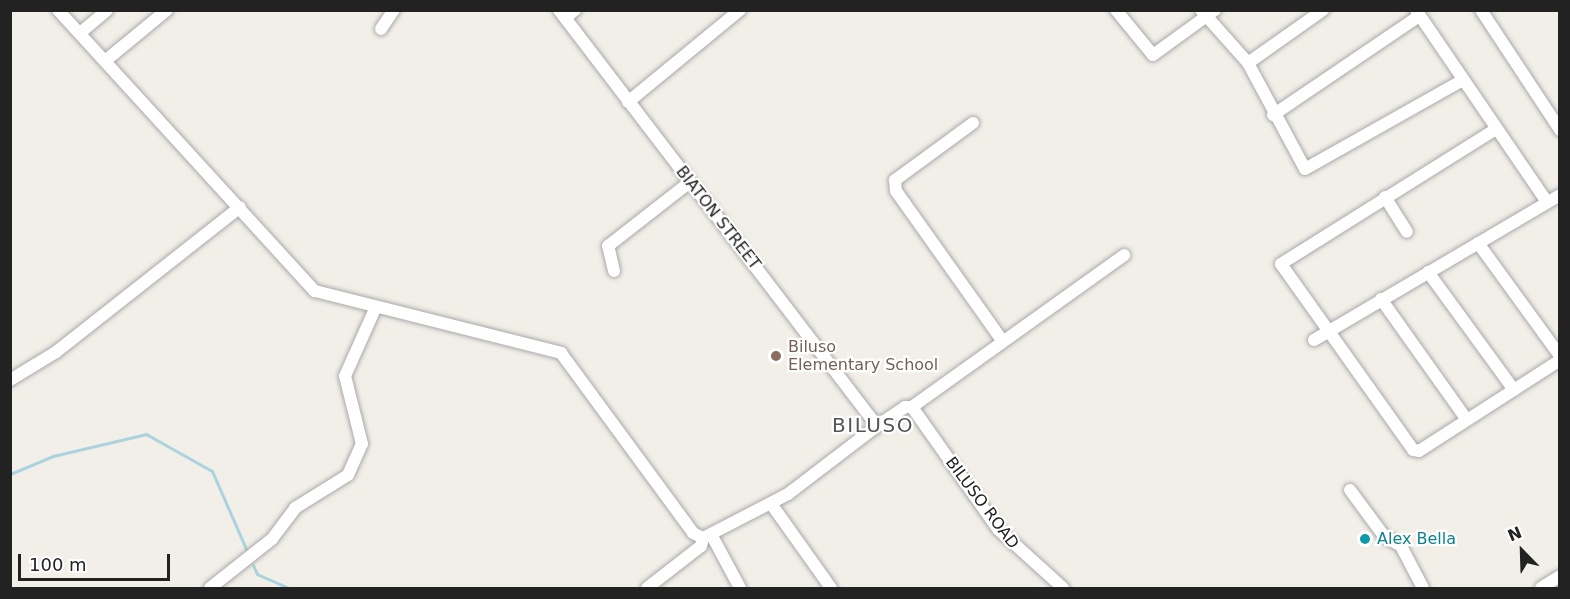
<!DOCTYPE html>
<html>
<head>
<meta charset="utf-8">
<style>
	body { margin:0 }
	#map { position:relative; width:1570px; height:599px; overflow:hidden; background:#f2efe9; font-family:"DejaVu Sans",sans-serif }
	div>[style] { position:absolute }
	.stream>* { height:3px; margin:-1.5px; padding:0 1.5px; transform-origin:1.5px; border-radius:1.5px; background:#aad3df }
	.roads { filter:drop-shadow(0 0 2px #a9a9a9) drop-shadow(0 0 2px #a9a9a9) }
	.minor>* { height:12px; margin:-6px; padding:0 6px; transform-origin:6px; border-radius:6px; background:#fff }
	.dots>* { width:16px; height:16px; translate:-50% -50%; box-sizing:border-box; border:3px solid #fff; border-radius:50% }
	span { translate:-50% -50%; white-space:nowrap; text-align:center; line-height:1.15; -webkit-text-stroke:4.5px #fff; paint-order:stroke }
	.street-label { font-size:16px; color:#222 }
	.education-label { font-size:16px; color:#785e54 }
	.left { translate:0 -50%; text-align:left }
	.culture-label { font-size:16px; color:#0d838f }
	.quarter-label { font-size:20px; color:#555; letter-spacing:1.5px }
	.frame { position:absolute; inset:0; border:12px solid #222; pointer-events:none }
	.north { position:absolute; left:1492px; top:521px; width:60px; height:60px; -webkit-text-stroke:4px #fff; paint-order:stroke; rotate:337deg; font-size:16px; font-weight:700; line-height:24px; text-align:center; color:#222 }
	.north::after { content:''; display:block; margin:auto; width:21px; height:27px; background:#222; clip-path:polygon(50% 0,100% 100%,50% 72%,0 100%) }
	.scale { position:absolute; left:18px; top:554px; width:152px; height:27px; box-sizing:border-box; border:3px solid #222; border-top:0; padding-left:8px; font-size:18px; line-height:21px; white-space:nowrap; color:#222; -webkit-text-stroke:4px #fff; paint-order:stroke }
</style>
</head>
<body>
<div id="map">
	<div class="stream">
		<i style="left:10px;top:474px;width:47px;rotate:-22.7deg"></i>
		<i style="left:53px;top:456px;width:96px;rotate:-13.3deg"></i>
		<i style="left:146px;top:434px;width:76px;rotate:29.3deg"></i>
		<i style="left:212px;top:471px;width:85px;rotate:66.4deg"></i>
		<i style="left:253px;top:565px;width:10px;rotate:66deg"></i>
		<i style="left:257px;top:574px;width:35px;rotate:24deg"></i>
	</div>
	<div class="roads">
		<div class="minor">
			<i style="left:58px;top:10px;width:381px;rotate:47.6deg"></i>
			<i style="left:315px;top:291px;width:254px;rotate:14.1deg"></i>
			<i style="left:561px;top:353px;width:223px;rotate:53.7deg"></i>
			<i style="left:693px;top:533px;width:11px;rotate:27deg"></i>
			<i style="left:703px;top:538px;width:96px;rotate:-27.4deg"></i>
			<i style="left:788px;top:494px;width:112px;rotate:-37.4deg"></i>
			<i style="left:877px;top:426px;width:34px;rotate:-34deg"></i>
			<i style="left:905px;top:407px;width:7px"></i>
			<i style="left:912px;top:407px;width:261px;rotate:-35.6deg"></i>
			<i style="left:559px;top:10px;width:524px;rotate:52.6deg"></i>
			<i style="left:1116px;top:10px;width:58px;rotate:50.6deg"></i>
			<i style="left:1153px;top:55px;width:77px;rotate:-36deg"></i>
			<i style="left:1201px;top:10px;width:71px;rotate:48.4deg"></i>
			<i style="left:1248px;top:63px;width:120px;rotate:61.7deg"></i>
			<i style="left:1305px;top:169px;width:181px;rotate:-29.4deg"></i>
			<i style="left:1416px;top:10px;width:232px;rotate:55.7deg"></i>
			<i style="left:1481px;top:10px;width:144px;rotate:56.6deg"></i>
			<i style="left:565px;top:18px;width:13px;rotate:-39deg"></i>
			<i style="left:381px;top:29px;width:23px;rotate:-56deg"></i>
			<i style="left:80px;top:33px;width:35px;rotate:-40deg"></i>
			<i style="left:105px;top:61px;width:80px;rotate:-39.4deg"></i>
			<i style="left:1248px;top:63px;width:92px;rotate:-35.2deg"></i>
			<i style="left:628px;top:102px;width:145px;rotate:-39.4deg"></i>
			<i style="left:1273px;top:115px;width:176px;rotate:-34.1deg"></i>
			<i style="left:973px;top:123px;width:97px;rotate:143.8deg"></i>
			<i style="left:895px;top:180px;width:11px;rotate:85deg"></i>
			<i style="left:896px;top:191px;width:183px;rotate:54.6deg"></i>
			<i style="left:1496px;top:129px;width:254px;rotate:147.9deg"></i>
			<i style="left:1281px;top:264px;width:228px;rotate:54.6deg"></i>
			<i style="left:1413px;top:450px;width:6px;rotate:9deg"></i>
			<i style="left:1419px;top:451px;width:168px;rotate:-32.8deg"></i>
			<i style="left:1385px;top:197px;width:41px;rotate:57.8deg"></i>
			<i style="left:1478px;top:243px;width:140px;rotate:54deg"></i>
			<i style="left:614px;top:271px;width:26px;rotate:-103deg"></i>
			<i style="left:608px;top:246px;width:104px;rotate:-38deg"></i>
			<i style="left:1428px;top:272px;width:146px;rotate:53.9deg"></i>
			<i style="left:1381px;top:299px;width:148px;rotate:54.6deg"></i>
			<i style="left:1314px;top:340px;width:286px;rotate:-30.5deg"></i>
			<i style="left:10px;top:380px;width:54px;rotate:-31.3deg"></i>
			<i style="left:56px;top:352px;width:234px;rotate:-38.2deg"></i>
			<i style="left:912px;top:407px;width:149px;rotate:54.8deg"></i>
			<i style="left:998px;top:529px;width:88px;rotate:42.2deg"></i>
			<i style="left:1350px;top:490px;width:57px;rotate:53.5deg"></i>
			<i style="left:1384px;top:536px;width:20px;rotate:30deg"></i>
			<i style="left:1401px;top:546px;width:47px;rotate:62.4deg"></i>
			<i style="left:772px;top:505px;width:102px;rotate:54.6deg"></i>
			<i style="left:712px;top:536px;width:59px;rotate:61.7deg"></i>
			<i style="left:210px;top:588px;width:79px;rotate:-38.3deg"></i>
			<i style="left:272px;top:539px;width:39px;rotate:-53deg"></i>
			<i style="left:295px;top:508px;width:62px;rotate:-31.9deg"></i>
			<i style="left:348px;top:475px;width:34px;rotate:-66deg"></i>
			<i style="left:362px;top:444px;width:70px;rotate:-104deg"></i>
			<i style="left:345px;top:376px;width:73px;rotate:-65.9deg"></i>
			<i style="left:647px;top:588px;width:68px;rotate:-37.9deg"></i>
			<i style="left:701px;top:546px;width:8px;rotate:-76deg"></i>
			<i style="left:1541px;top:588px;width:22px;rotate:-32deg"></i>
		</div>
	</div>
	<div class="dots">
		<i style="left:776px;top:356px;background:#8d6e63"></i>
		<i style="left:1365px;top:539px;background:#0f9aa8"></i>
	</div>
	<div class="street-label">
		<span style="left:718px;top:218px;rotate:52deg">BIATON STREET</span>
		<span style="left:982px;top:503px;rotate:53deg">BILUSO ROAD</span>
	</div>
	<div class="education-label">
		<span class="left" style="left:788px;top:356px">Biluso<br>Elementary School</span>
	</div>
	<div class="culture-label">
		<span class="left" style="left:1377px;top:539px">Alex Bella</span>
	</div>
	<div class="quarter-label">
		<span style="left:873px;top:425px">BILUSO</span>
	</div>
	<div class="frame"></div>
	<div class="north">N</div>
	<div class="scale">100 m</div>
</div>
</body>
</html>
